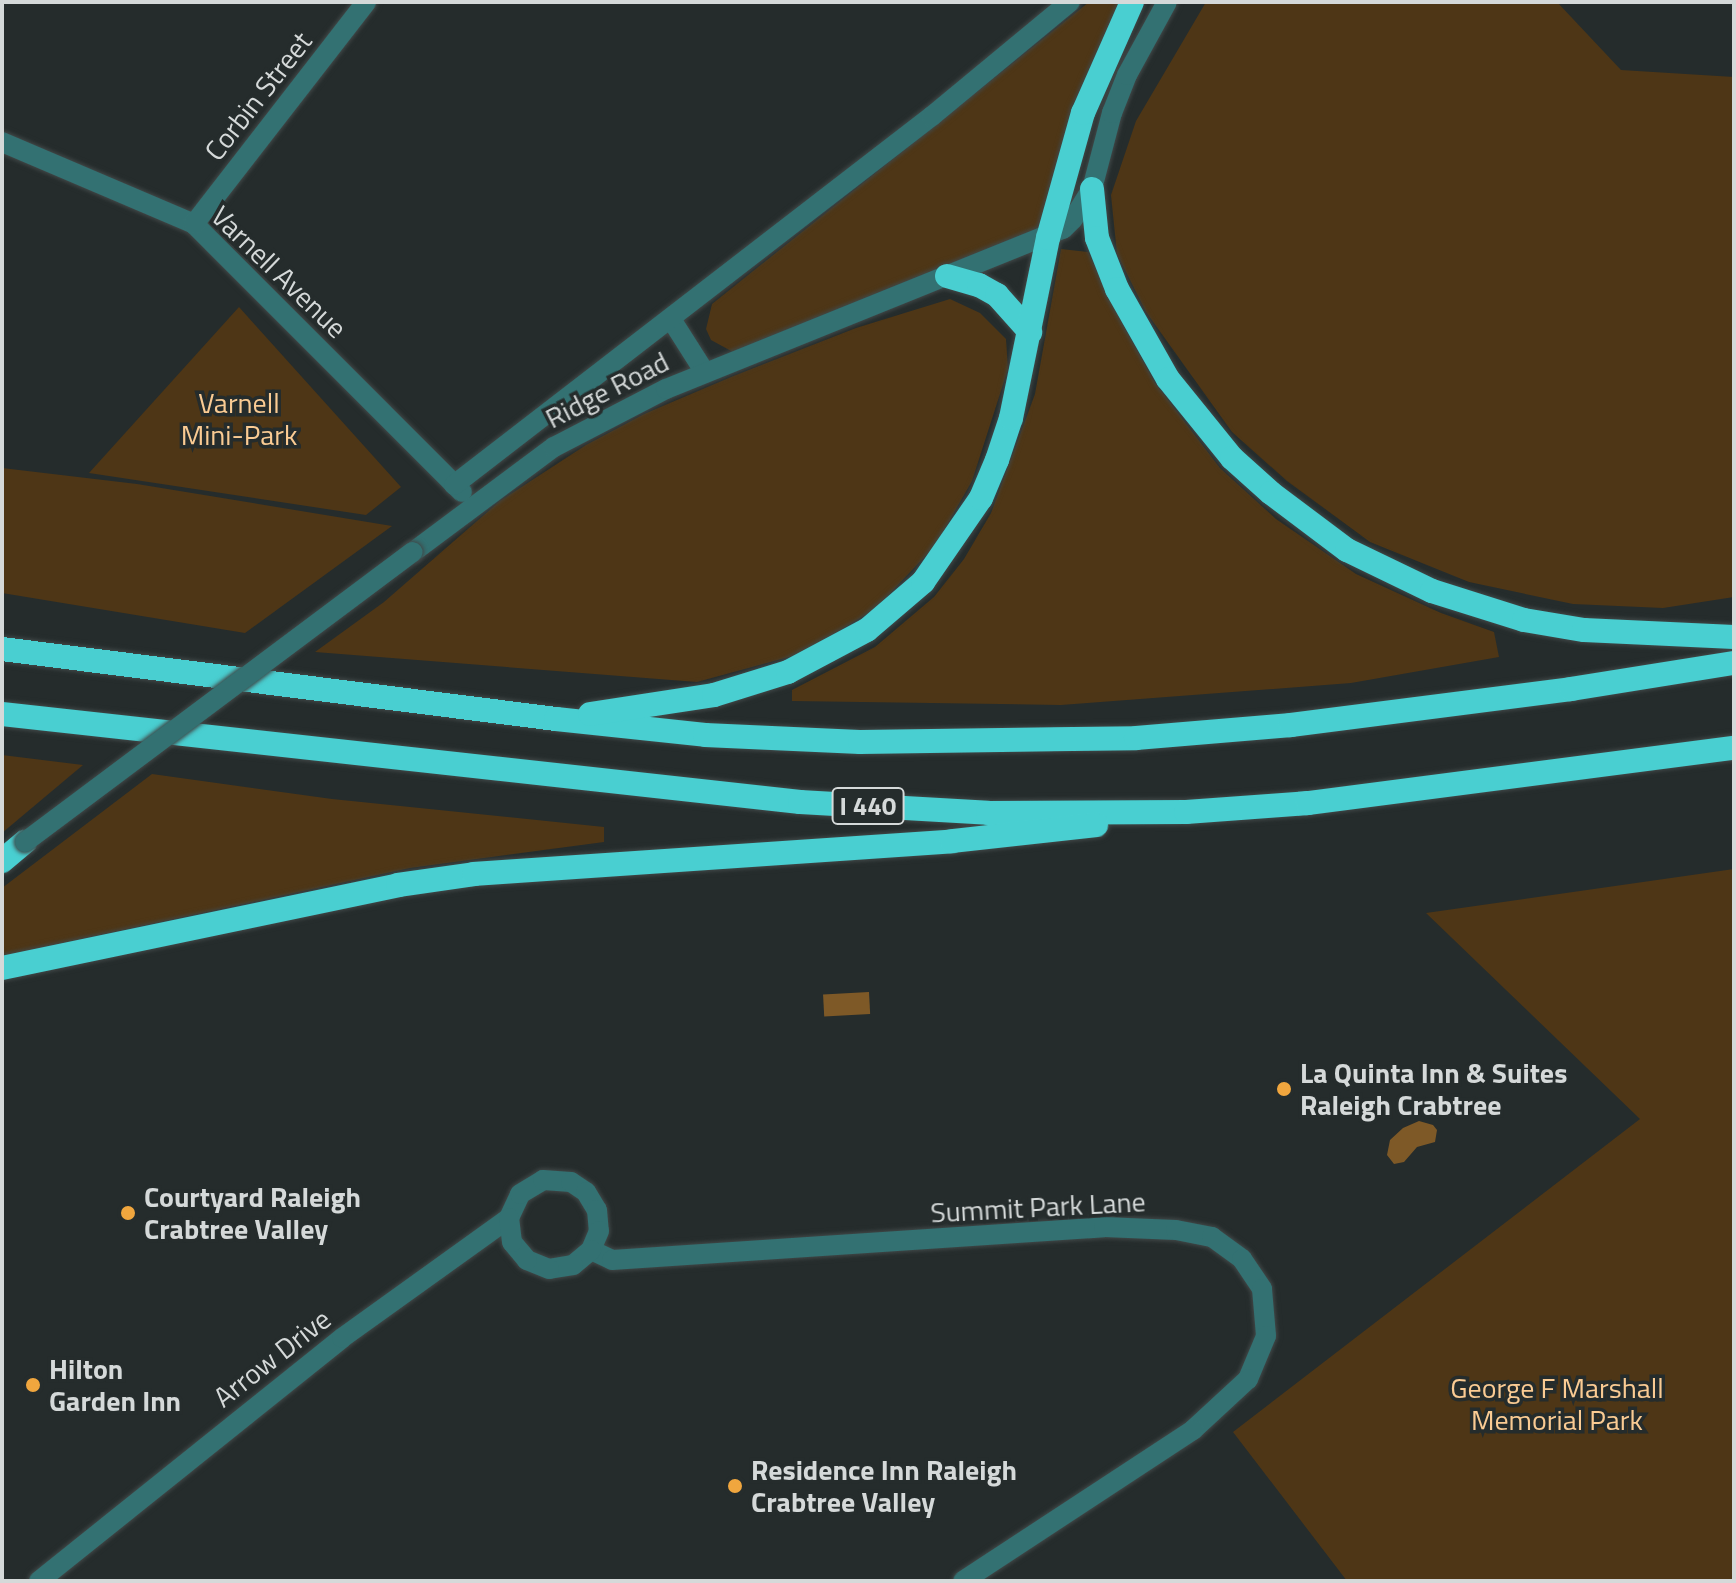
<!DOCTYPE html>
<html>
<head>
<meta charset="utf-8">
<style>
	body { margin:0 }
	#map { position:relative; width:1736px; height:1583px; overflow:hidden; background:#252c2c; font-family:"Titillium Web",sans-serif }
	div>[style] { position:absolute }
	.green>* { inset:0; background:#4e3616 }
	.water>* { inset:0; background:#7e5927; transform-origin:0 0 }
	.roads { filter:drop-shadow(0 0 2px #414848) drop-shadow(0 0 2px #414848) }
	.minor>* { height:20px; margin:-10px; padding:0 10px; transform-origin:10px; border-radius:10px; background:#337172 }
	.highway>* { height:24px; margin:-12px; padding:0 12px; transform-origin:12px; border-radius:12px; background:#49cfd1 }
	.bridges { filter:drop-shadow(0 0 2px #414848) drop-shadow(0 0 2px #414848) }
	.minor-bridge>* { height:20px; margin:-10px; padding:0 10px; transform-origin:10px; border-radius:10px; background:#337172 }
	.dots>* { width:22px; height:22px; translate:-50% -50%; box-sizing:border-box; border:4px solid #252c2c; border-radius:50% }
	span { translate:-50% -50%; white-space:nowrap; text-align:center; line-height:1.15; -webkit-text-stroke:7px #252c2c; paint-order:stroke }
	.shield-label span { padding:2px 6px; background:#252c2c; border:2px solid; border-radius:6px; -webkit-text-stroke-width:0 }
	.shield-label { font-size:26px; color:#d5d9d9; font-weight:700 }
	.street-label { font-size:28px; color:#d5d9d9 }
	.park-label { font-size:28px; color:#facb93 }
	.poi-label { font-size:28px; color:#d5d9d9; font-weight:700 }
	.left { translate:0 -50%; text-align:left }
	.frame { position:absolute; inset:0; border:4px solid #d5d9d9; pointer-events:none }
</style>
</head>
<body>
<div id="map">
	<div class="green">
		<i style="clip-path:polygon(1089px 2px,1123px 2px,1095px 56px,1042px 227px,733px 352px,711px 340px,706px 329px,712px 304px)"></i>
		<i style="clip-path:polygon(1206px 2px,1557px 2px,1621px 70px,1734px 77px,1734px 597px,1663px 608px,1573px 604px,1469px 582px,1370px 542px,1287px 481px,1232px 432px,1146px 312px,1117px 254px,1111px 195px,1136px 121px)"></i>
		<i style="clip-path:polygon(1061px 249px,1088px 252px,1123px 325px,1155px 383px,1220px 468px,1276px 519px,1356px 574px,1441px 613px,1494px 632px,1499px 657px,1351px 683px,1061px 705px,792px 701px,792px 690px,875px 647px,934px 597px,964px 559px,991px 513px,1035px 394px)"></i>
		<i style="clip-path:polygon(950px 299px,980px 313px,1006px 339px,1008px 369px,972px 481px,935px 546px,875px 609px,800px 654px,697px 682px,315px 652px,384px 602px,500px 501px,586px 445px,644px 414px,731px 377px,856px 328px)"></i>
		<i style="clip-path:polygon(239px 307px,401px 487px,366px 515px,89px 473px)"></i>
		<i style="clip-path:polygon(2px 468px,137px 484px,392px 526px,245px 633px,2px 593px)"></i>
		<i style="clip-path:polygon(2px 755px,83px 765px,2px 833px)"></i>
		<i style="clip-path:polygon(152px 774px,332px 799px,604px 827px,604px 842px,410px 868px,2px 956px,2px 888px)"></i>
		<i style="clip-path:polygon(1734px 869px,1734px 1581px,1347px 1581px,1233px 1432px,1640px 1119px,1426px 913px)"></i>
	</div>
	<div class="water">
		<i style="left:869px;top:992px;width:22px;height:46px;rotate:87deg"></i>
		<i style="clip-path:polygon(1419px 1121px,1433px 1125px,1437px 1130px,1435px 1142px,1417px 1147px,1404px 1162px,1394px 1164px,1387px 1155px,1390px 1140px,1403px 1128px)"></i>
	</div>
	<div class="roads">
		<div class="minor">
			<i style="left:2px;top:142px;width:209px;rotate:23.1deg"></i>
			<i style="left:194px;top:224px;width:379px;rotate:45deg"></i>
			<i style="left:194px;top:224px;width:281px;rotate:-52.2deg"></i>
			<i style="left:671px;top:319px;width:62px;rotate:57.6deg"></i>
			<i style="left:454px;top:485px;width:604px;rotate:-37.67deg"></i>
			<i style="left:932px;top:116px;width:179px;rotate:-39.6deg"></i>
			<i style="left:413px;top:552px;width:176px;rotate:-36.7deg"></i>
			<i style="left:554px;top:447px;width:126px;rotate:-27.4deg"></i>
			<i style="left:666px;top:389px;width:428px;rotate:-22deg"></i>
			<i style="left:1063px;top:229px;width:14px;rotate:-45deg"></i>
			<i style="left:1073px;top:219px;width:36px;rotate:-58deg"></i>
			<i style="left:1092px;top:189px;width:79px;rotate:-75.3deg"></i>
			<i style="left:1112px;top:113px;width:41px;rotate:-68.5deg"></i>
			<i style="left:1127px;top:75px;width:83px;rotate:-61.3deg"></i>
			<i style="left:591px;top:1250px;width:23px;rotate:25deg"></i>
			<i style="left:612px;top:1260px;width:493px;rotate:-3.8deg"></i>
			<i style="left:1104px;top:1227px;width:72px;rotate:2.4deg"></i>
			<i style="left:1176px;top:1230px;width:37px;rotate:11deg"></i>
			<i style="left:1212px;top:1237px;width:37px;rotate:36deg"></i>
			<i style="left:1242px;top:1259px;width:36px;rotate:56deg"></i>
			<i style="left:1262px;top:1289px;width:47px;rotate:85.1deg"></i>
			<i style="left:1266px;top:1336px;width:47px;rotate:112.7deg"></i>
			<i style="left:1248px;top:1379px;width:75px;rotate:137.2deg"></i>
			<i style="left:1193px;top:1430px;width:275px;rotate:146.7deg"></i>
			<i style="left:39px;top:1581px;width:388px;rotate:-38.7deg"></i>
			<i style="left:342px;top:1338px;width:206px;rotate:-35.7deg"></i>
			<i style="left:509px;top:1218px;width:26px;rotate:-65deg"></i>
			<i style="left:520px;top:1194px;width:27px;rotate:-31deg"></i>
			<i style="left:543px;top:1180px;width:28px;rotate:4deg"></i>
			<i style="left:571px;top:1182px;width:18px;rotate:34deg"></i>
			<i style="left:586px;top:1192px;width:21px;rotate:59deg"></i>
			<i style="left:597px;top:1210px;width:21px;rotate:85deg"></i>
			<i style="left:599px;top:1231px;width:21px;rotate:113deg"></i>
			<i style="left:591px;top:1250px;width:23px;rotate:140deg"></i>
			<i style="left:573px;top:1265px;width:24px;rotate:171deg"></i>
			<i style="left:549px;top:1269px;width:24px;rotate:-158deg"></i>
			<i style="left:527px;top:1260px;width:23px;rotate:-130deg"></i>
			<i style="left:512px;top:1242px;width:24px;rotate:-97deg"></i>
		</div>
		<div class="highway">
			<i style="left:1092px;top:189px;width:49px;rotate:84.2deg"></i>
			<i style="left:1097px;top:238px;width:55px;rotate:68.6deg"></i>
			<i style="left:1117px;top:289px;width:103px;rotate:60.5deg"></i>
			<i style="left:1168px;top:379px;width:102px;rotate:51deg"></i>
			<i style="left:1232px;top:458px;width:52px;rotate:41.9deg"></i>
			<i style="left:1271px;top:493px;width:95px;rotate:36.9deg"></i>
			<i style="left:1347px;top:550px;width:94px;rotate:25.8deg"></i>
			<i style="left:1432px;top:591px;width:96px;rotate:17.5deg"></i>
			<i style="left:1524px;top:620px;width:61px;rotate:9.5deg"></i>
			<i style="left:1584px;top:630px;width:150px;rotate:2.7deg"></i>
			<i style="left:947px;top:276px;width:33px;rotate:16deg"></i>
			<i style="left:979px;top:285px;width:21px;rotate:29deg"></i>
			<i style="left:997px;top:295px;width:50px;rotate:48.3deg"></i>
			<i style="left:2px;top:649px;width:558px;rotate:7.2deg"></i>
			<i style="left:556px;top:719px;width:150px;rotate:6.1deg"></i>
			<i style="left:705px;top:735px;width:155px;rotate:2.6deg"></i>
			<i style="left:860px;top:742px;width:276px;rotate:-0.8deg"></i>
			<i style="left:1136px;top:738px;width:156px;rotate:-4.8deg"></i>
			<i style="left:1291px;top:725px;width:282px;rotate:-7.3deg"></i>
			<i style="left:1571px;top:689px;width:165px;rotate:-9.1deg"></i>
			<i style="left:2px;top:714px;width:803px;rotate:6.29deg"></i>
			<i style="left:800px;top:802px;width:188px;rotate:3.3deg"></i>
			<i style="left:988px;top:813px;width:198px;rotate:-0.3deg"></i>
			<i style="left:1186px;top:812px;width:122px;rotate:-4.2deg"></i>
			<i style="left:1308px;top:803px;width:430px;rotate:-7.4deg"></i>
			<i style="left:590px;top:714px;width:125px;rotate:-8.7deg"></i>
			<i style="left:714px;top:695px;width:77px;rotate:-17.3deg"></i>
			<i style="left:788px;top:672px;width:89px;rotate:-28deg"></i>
			<i style="left:867px;top:630px;width:74px;rotate:-40.6deg"></i>
			<i style="left:923px;top:582px;width:102px;rotate:-55.4deg"></i>
			<i style="left:981px;top:498px;width:41px;rotate:-67.2deg"></i>
			<i style="left:997px;top:460px;width:44px;rotate:-71.6deg"></i>
			<i style="left:1011px;top:418px;width:184px;rotate:-78.4deg"></i>
			<i style="left:1048px;top:238px;width:130px;rotate:-74.4deg"></i>
			<i style="left:1083px;top:113px;width:121px;rotate:-66.2deg"></i>
			<i style="left:2px;top:861px;width:30px;rotate:-40deg"></i>
			<i style="left:2px;top:968px;width:405px;rotate:-11.8deg"></i>
			<i style="left:398px;top:885px;width:77px;rotate:-8.2deg"></i>
			<i style="left:474px;top:874px;width:479px;rotate:-3.9deg"></i>
			<i style="left:952px;top:841px;width:145px;rotate:-6.3deg"></i>
		</div>
	</div>
	<div class="bridges">
		<div class="minor-bridge">
			<i style="left:25px;top:842px;width:484px;rotate:-36.8deg"></i>
		</div>
	</div>
	<div class="dots">
		<i style="left:1284px;top:1089px;background:#f0a63e"></i>
		<i style="left:128px;top:1213px;background:#f0a63e"></i>
		<i style="left:33px;top:1385px;background:#f0a63e"></i>
		<i style="left:735px;top:1486px;background:#f0a63e"></i>
	</div>
	<div class="shield-label">
		<span style="left:868px;top:806px">I 440</span>
	</div>
	<div class="street-label">
		<span style="left:258px;top:96px;rotate:-52deg">Corbin Street</span>
		<span style="left:279px;top:272px;rotate:44deg">Varnell Avenue</span>
		<span style="left:607px;top:390px;rotate:-27deg">Ridge Road</span>
		<span style="left:1038px;top:1207px;rotate:-3deg">Summit Park Lane</span>
		<span style="left:272px;top:1358px;rotate:-38deg">Arrow Drive</span>
	</div>
	<div class="park-label">
		<span style="left:239px;top:419px">Varnell<br>Mini-Park</span>
		<span style="left:1557px;top:1404px">George F Marshall<br>Memorial Park</span>
	</div>
	<div class="poi-label">
		<span class="left" style="left:1300px;top:1089px">La Quinta Inn &amp; Suites<br>Raleigh Crabtree</span>
		<span class="left" style="left:144px;top:1213px">Courtyard Raleigh<br>Crabtree Valley</span>
		<span class="left" style="left:49px;top:1385px">Hilton<br>Garden Inn</span>
		<span class="left" style="left:751px;top:1486px">Residence Inn Raleigh<br>Crabtree Valley</span>
	</div>
	<div class="frame"></div>
</div>
</body>
</html>
